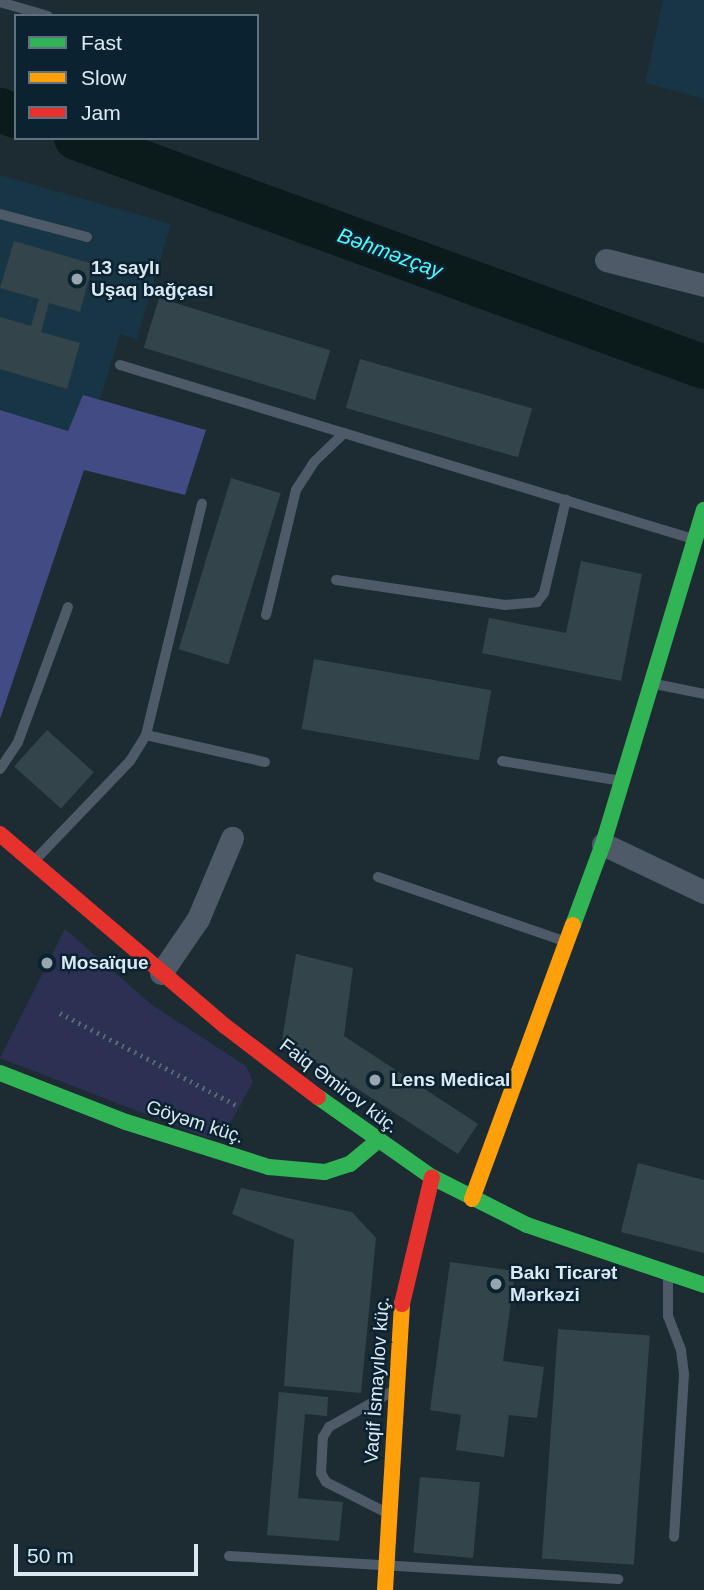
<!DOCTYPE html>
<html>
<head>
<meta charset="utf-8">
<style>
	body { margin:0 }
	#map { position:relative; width:704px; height:1590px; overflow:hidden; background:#1d2b33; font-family:Arial,sans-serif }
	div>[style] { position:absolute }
	.built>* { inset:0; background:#183546 }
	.green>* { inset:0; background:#2c3154 }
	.forest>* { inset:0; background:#434b85 }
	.river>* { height:44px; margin:-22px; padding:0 22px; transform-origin:22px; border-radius:22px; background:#0b1a1a }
	.building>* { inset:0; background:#33454b; transform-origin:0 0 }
	.path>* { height:4.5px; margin-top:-2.25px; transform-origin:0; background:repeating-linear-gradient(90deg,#5c666f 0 2px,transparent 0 7px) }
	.lane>* { height:10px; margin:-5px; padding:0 5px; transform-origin:5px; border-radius:5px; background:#4e5a67 }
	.street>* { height:23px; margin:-11.5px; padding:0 11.5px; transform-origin:11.5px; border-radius:11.5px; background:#4e5a67 }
	.fast>* { height:16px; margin:-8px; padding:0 8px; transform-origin:8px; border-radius:8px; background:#30b455 }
	.slow>* { height:16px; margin:-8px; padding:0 8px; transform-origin:8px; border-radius:8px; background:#ff9f0a }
	.jam>* { height:16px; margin:-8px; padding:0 8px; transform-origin:8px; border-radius:8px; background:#e5322d }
	.dots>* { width:19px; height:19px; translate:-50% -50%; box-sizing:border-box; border:4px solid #0b2331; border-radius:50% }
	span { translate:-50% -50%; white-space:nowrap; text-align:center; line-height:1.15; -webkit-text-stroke:5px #0b2331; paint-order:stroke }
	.poi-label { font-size:19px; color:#dbe9f3; font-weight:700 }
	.left { translate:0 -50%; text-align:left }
	.street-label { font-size:19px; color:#dbe9f3 }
	.water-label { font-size:21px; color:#50fcfd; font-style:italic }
	.legend { position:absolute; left:14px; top:14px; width:245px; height:126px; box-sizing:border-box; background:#0b2331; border:2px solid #5e727f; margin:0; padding:9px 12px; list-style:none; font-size:21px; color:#dbe9f3 }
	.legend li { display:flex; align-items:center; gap:14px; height:35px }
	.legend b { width:35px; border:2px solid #5e727f }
	.scale { position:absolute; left:14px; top:1544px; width:184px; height:32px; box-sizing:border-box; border:4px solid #dbe9f3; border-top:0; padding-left:9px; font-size:21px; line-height:24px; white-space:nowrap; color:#dbe9f3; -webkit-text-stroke:5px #0b2331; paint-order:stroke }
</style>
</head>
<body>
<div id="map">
	<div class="built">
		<i style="clip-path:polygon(663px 0,704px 0,704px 99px,645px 83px)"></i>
		<i style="clip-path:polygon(0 175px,171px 224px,137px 339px,120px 334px,100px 400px,83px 396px,68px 431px,0 410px)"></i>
	</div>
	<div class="green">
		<i style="clip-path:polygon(65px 929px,152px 1005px,246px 1066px,253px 1082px,224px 1134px,208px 1138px,0 1058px)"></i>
	</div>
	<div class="forest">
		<i style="clip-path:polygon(83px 395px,206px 430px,185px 495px,84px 470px,0 719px,0 410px,68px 431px)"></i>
	</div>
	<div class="river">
		<i style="left:0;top:110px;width:17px;rotate:21deg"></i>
		<i style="left:76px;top:138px;width:668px;rotate:20.03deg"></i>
	</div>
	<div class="building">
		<i style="clip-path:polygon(14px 241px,93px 264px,80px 312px,49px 303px,41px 332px,80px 343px,67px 389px,0 369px,0 317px,31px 326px,39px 299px,0 288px)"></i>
		<i style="left:159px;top:298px;width:179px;height:52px;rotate:17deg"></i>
		<i style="left:360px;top:359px;width:179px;height:51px;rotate:16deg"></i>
		<i style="left:231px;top:478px;width:52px;height:179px;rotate:17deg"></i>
		<i style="clip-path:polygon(581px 561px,642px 574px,621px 681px,482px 653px,489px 618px,566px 633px)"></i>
		<i style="left:314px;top:659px;width:180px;height:71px;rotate:10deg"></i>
		<i style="left:47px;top:730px;width:63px;height:49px;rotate:42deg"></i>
		<i style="clip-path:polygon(296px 954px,353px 968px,344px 1036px,478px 1124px,458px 1154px,282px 1040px)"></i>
		<i style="clip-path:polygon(638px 1163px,704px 1180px,704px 1253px,621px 1232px)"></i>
		<i style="clip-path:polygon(241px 1188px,352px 1212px,376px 1238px,361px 1393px,284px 1386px,294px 1240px,232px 1214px)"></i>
		<i style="clip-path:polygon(450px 1262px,515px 1271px,503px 1361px,544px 1367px,537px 1418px,509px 1415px,504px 1457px,456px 1450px,461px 1415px,430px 1410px)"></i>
		<i style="left:558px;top:1329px;width:92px;height:230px;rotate:4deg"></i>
		<i style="clip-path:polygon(279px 1392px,328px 1397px,327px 1416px,305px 1414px,298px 1498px,343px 1502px,339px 1541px,267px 1535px)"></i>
		<i style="left:420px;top:1477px;width:60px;height:76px;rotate:5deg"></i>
	</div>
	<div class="path">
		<i style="left:60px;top:1013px;width:203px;rotate:27.6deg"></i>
	</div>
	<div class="lane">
		<i style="left:0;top:2px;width:50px;rotate:16.3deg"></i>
		<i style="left:0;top:214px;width:90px;rotate:14.8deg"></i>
		<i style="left:120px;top:365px;width:599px;rotate:16.89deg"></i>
		<i style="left:336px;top:580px;width:171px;rotate:8.4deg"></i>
		<i style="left:505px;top:605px;width:32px;rotate:-5deg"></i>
		<i style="left:537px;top:602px;width:11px;rotate:-52deg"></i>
		<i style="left:544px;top:593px;width:96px;rotate:-76.7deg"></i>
		<i style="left:266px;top:615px;width:129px;rotate:-76.5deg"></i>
		<i style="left:296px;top:490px;width:33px;rotate:-57deg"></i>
		<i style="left:314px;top:462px;width:42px;rotate:-44deg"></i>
		<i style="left:655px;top:684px;width:50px;rotate:11.5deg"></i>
		<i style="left:146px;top:735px;width:122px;rotate:12.8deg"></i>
		<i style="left:502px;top:761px;width:121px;rotate:9.5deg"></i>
		<i style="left:0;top:769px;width:32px;rotate:-56deg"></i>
		<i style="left:18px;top:742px;width:144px;rotate:-69.7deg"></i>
		<i style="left:37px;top:858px;width:134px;rotate:-46.2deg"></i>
		<i style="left:130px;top:761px;width:31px;rotate:-58deg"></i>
		<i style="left:146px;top:735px;width:238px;rotate:-76.4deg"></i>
		<i style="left:378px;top:877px;width:197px;rotate:19deg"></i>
		<i style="left:668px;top:1279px;width:37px;rotate:90deg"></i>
		<i style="left:668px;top:1316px;width:36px;rotate:69deg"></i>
		<i style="left:681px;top:1350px;width:24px;rotate:83deg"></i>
		<i style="left:684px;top:1374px;width:163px;rotate:93.5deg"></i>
		<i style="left:387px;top:1513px;width:68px;rotate:-153.1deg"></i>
		<i style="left:326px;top:1482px;width:10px;rotate:-119deg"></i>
		<i style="left:321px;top:1473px;width:36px;rotate:-87deg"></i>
		<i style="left:323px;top:1437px;width:12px;rotate:-59deg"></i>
		<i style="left:329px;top:1427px;width:71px;rotate:-29.4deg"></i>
		<i style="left:229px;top:1556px;width:390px;rotate:3.4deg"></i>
	</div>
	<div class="street">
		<i style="left:606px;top:260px;width:101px;rotate:14.3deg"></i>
		<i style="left:603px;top:844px;width:112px;rotate:25.4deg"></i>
		<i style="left:161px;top:973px;width:65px;rotate:-55.6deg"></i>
		<i style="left:198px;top:919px;width:88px;rotate:-67.2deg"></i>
	</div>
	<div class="fast">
		<i style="left:573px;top:925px;width:86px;rotate:-69.7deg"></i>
		<i style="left:603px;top:844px;width:349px;rotate:-73.2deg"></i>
		<i style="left:0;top:1073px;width:135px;rotate:21.3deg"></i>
		<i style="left:126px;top:1122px;width:150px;rotate:17.5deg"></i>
		<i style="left:269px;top:1167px;width:56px;rotate:5.1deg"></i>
		<i style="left:325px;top:1172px;width:26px;rotate:-18deg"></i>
		<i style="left:350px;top:1164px;width:34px;rotate:-40deg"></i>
		<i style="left:318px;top:1097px;width:139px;rotate:35.1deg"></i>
		<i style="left:432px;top:1177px;width:106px;rotate:26.8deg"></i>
		<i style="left:527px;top:1225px;width:187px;rotate:18.7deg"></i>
	</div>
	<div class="slow">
		<i style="left:472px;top:1199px;width:292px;rotate:-69.8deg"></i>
		<i style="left:385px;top:1590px;width:287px;rotate:-86.6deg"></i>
	</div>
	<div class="jam">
		<i style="left:0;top:834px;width:296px;rotate:40.5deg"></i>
		<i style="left:225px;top:1026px;width:117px;rotate:37.4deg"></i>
		<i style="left:402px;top:1304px;width:130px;rotate:-76.7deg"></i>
	</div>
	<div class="dots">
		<i style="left:77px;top:279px;background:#98a6b0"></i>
		<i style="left:47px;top:963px;background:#98a6b0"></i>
		<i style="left:375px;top:1080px;background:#98a6b0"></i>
		<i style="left:496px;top:1284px;background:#98a6b0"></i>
	</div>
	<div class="poi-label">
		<span class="left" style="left:91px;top:279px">13 saylı<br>Uşaq bağçası</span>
		<span class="left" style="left:61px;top:963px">Mosaïque</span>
		<span class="left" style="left:391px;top:1080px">Lens Medical</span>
		<span class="left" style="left:510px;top:1284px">Bakı Ticarət<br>Mərkəzi</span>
	</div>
	<div class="street-label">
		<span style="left:339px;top:1086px;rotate:37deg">Faiq Əmirov küç.</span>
		<span style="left:195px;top:1122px;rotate:18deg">Göyəm küç.</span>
		<span style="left:377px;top:1380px;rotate:-86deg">Vaqif İsmayılov küç.</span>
	</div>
	<div class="water-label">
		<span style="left:390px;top:253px;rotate:20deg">Bəhməzçay</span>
	</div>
	<ul class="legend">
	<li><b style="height:9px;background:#30b455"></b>Fast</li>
	<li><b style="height:9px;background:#ff9f0a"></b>Slow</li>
	<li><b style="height:9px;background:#e5322d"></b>Jam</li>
	</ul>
	<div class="scale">50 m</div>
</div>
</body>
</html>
